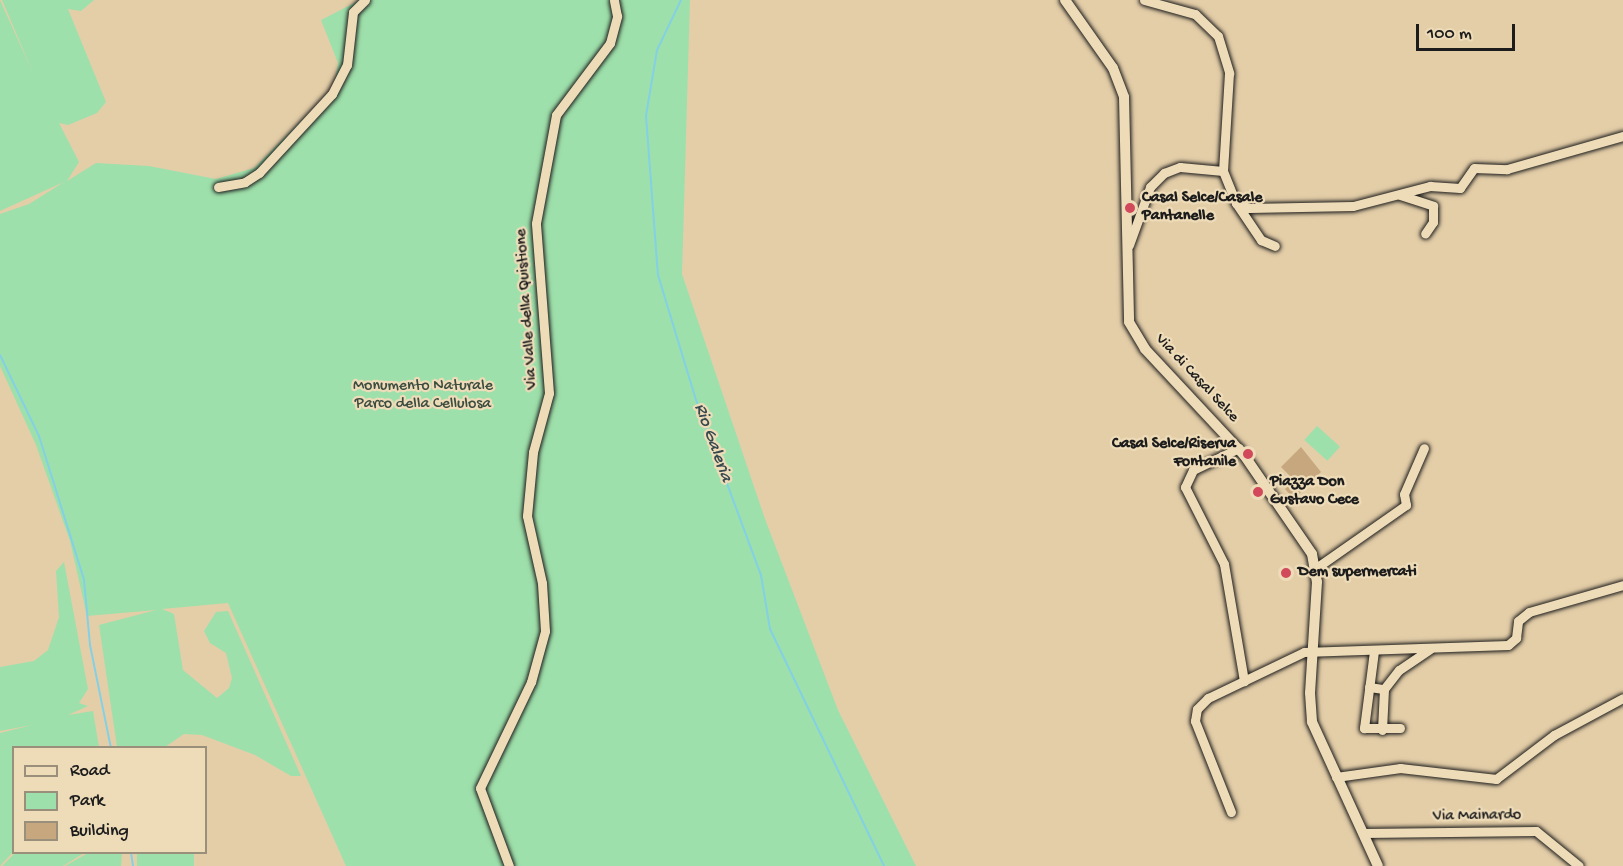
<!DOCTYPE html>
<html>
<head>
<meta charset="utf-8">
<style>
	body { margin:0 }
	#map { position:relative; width:1623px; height:866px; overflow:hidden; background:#e4cea8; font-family:"Gochi Hand",sans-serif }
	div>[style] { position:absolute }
	.green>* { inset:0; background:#9ee0ab; transform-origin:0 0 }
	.stream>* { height:2px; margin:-1px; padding:0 1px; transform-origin:1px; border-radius:1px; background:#84d0e4 }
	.building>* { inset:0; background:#c7a77d }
	.roads { filter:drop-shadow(0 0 2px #1c1c1c) drop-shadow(0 0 2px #1c1c1c) }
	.minor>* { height:9px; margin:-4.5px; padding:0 4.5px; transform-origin:4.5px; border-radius:4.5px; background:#eedcb9 }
	.major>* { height:10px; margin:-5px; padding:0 5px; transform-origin:5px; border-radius:5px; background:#eedcb9 }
	.dots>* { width:16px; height:16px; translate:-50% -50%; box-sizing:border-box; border:3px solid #eedcb9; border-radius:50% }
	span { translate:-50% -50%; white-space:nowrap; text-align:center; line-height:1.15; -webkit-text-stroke:4.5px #eedcb9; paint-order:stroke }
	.poi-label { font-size:16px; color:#1c1c1c; font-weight:700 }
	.left { translate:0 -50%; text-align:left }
	.right { translate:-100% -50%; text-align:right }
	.street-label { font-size:16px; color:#1c1c1c }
	.park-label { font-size:16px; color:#3c4d40 }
	.water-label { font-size:18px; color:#36494e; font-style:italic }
	.legend { position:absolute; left:12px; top:746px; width:195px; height:108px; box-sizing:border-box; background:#eedcb9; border:2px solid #9a8f7a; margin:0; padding:8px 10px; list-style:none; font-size:18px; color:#1c1c1c }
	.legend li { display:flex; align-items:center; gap:12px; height:30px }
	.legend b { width:30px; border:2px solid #9a8f7a }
	.scale { position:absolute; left:1416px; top:24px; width:99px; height:27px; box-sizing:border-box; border:3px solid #1c1c1c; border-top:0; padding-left:8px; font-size:18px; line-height:21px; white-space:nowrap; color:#1c1c1c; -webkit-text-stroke:4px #eedcb9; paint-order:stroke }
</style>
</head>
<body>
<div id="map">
	<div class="green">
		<i style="clip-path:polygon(0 0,33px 73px,2px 0,94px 0,81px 11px,68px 9px,106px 102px,97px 113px,68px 125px,59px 123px,79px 162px,67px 181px,96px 163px,149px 166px,216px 179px,254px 168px,334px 88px,338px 63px,321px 20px,360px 0,690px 0,682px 274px,765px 519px,838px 710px,916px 866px,346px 866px,228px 603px,162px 609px,174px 614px,183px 670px,217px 698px,229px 688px,232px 678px,226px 653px,210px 643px,204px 631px,216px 612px,228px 611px,301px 776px,291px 776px,255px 755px,202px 735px,184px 734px,165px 747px,117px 747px,99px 625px,156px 610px,87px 616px,70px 541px,36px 445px,0 366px,0 214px,29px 204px,64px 182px,0 211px)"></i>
		<i style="left:1317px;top:426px;width:31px;height:19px;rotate:42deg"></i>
		<i style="clip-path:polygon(64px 562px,88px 689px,79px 703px,88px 706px,68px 715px,93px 711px,99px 747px,14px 748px,13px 852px,0 866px,0 733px,32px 725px,0 731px,0 667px,34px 661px,48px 650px,59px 617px,56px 571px)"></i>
		<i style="clip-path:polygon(15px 853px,15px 852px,84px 853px,63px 866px,2px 866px)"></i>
		<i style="clip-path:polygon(88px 853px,122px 853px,121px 866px,65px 866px)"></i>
		<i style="left:137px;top:853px;width:57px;height:13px"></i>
	</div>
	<div class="stream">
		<i style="left:681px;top:0;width:55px;rotate:115.6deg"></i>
		<i style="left:657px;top:50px;width:67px;rotate:99.5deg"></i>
		<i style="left:646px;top:116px;width:159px;rotate:85.7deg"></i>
		<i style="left:658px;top:275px;width:127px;rotate:73.1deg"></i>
		<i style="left:695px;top:397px;width:190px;rotate:69.7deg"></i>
		<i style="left:761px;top:575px;width:55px;rotate:80.5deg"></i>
		<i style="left:770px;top:629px;width:263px;rotate:64.3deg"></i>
		<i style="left:0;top:355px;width:90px;rotate:64.3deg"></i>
		<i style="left:39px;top:436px;width:151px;rotate:72.6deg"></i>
		<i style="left:84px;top:580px;width:65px;rotate:84.7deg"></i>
		<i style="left:90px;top:645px;width:105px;rotate:78.5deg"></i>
		<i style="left:131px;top:852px;width:14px;rotate:82deg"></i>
	</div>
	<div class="building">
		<i style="clip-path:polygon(1301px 447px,1321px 472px,1294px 499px,1285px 489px,1294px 480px,1281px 467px)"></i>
	</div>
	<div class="roads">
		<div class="minor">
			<i style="left:1144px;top:0;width:53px;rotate:15.4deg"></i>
			<i style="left:1195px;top:14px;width:32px;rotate:44deg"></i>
			<i style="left:1218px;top:36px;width:39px;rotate:73deg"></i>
			<i style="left:1229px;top:73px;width:98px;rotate:93.5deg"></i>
			<i style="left:218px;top:187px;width:27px;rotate:-10deg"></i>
			<i style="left:245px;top:182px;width:17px;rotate:-33deg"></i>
			<i style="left:259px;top:173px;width:108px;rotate:-47.3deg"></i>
			<i style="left:332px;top:94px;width:33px;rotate:-63deg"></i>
			<i style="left:347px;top:65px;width:53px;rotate:-83.5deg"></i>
			<i style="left:353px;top:12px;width:17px;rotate:-45deg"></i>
			<i style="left:1400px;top:195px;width:35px;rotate:18deg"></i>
			<i style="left:1433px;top:206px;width:16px;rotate:90deg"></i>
			<i style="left:1433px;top:222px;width:14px;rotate:124deg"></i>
			<i style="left:1236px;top:203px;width:45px;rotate:56deg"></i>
			<i style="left:1261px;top:240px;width:15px;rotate:23deg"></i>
			<i style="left:1129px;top:245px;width:62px;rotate:-70.1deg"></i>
			<i style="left:1150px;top:187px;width:20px;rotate:-45deg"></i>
			<i style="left:1164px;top:173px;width:17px;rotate:-21deg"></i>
			<i style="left:1180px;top:167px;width:43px;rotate:5.3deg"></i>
			<i style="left:1223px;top:171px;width:35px;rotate:68deg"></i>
			<i style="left:1236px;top:203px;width:14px;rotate:21deg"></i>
			<i style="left:1249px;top:208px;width:104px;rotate:-1.1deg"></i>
			<i style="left:1353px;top:206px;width:80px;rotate:-14.6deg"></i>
			<i style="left:1430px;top:186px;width:30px;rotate:4deg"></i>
			<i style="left:1460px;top:188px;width:24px;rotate:-55deg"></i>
			<i style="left:1474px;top:168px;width:33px;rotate:2deg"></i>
			<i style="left:1507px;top:169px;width:121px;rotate:-15.9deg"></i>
			<i style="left:1239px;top:448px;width:51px;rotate:154.4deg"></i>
			<i style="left:1193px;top:470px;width:19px;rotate:115deg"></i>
			<i style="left:1185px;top:487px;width:86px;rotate:63.1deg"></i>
			<i style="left:1224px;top:564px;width:119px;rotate:80.3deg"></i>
			<i style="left:1316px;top:568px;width:110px;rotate:-35deg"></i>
			<i style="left:1406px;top:505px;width:11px;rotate:-100deg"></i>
			<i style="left:1404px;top:494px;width:50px;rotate:-66.5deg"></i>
			<i style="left:1374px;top:651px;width:78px;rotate:97.4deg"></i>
			<i style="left:1364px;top:728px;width:36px"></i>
			<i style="left:1369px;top:687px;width:15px;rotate:8deg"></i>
			<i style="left:1384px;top:689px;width:24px;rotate:-52deg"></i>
			<i style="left:1399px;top:670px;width:37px;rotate:-34deg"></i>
			<i style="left:1382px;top:730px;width:41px;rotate:-87.2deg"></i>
			<i style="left:1336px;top:777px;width:65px;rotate:-8deg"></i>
			<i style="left:1400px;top:768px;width:97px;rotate:6.5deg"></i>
			<i style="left:1496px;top:779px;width:73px;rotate:-37.2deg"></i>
			<i style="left:1554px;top:735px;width:78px;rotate:-28.2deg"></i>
			<i style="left:1231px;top:812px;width:98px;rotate:-111.6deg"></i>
			<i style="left:1195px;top:721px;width:12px;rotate:-81deg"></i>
			<i style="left:1197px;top:709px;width:16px;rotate:-45deg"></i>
			<i style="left:1208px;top:698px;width:106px;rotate:-25.6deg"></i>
			<i style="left:1304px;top:652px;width:204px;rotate:-2deg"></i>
			<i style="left:1508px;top:645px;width:11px;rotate:-41deg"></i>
			<i style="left:1516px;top:638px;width:17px;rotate:-83deg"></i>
			<i style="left:1518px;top:621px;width:14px;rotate:-39deg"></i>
			<i style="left:1529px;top:612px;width:98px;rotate:-16deg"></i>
			<i style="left:1363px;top:833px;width:173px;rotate:-0.7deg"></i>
			<i style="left:1536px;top:831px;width:55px;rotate:39.1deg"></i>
			<i style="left:509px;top:866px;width:83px;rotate:-110.4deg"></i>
			<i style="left:480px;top:788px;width:118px;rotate:-64.3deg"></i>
			<i style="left:531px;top:682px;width:53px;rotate:-74.6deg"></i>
			<i style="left:545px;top:631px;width:48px;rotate:-93.6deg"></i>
			<i style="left:542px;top:583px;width:69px;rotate:-102.6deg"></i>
			<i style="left:527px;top:516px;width:64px;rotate:-84.6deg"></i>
			<i style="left:533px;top:452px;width:61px;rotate:-74.8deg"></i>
			<i style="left:549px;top:393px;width:170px;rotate:-94.4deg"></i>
			<i style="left:536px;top:223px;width:110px;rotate:-79.5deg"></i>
			<i style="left:556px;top:115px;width:90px;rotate:-53.1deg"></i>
			<i style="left:610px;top:43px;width:28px;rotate:-75deg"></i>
			<i style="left:617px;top:16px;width:16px;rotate:-101deg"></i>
		</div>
		<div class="major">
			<i style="left:1065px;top:0;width:83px;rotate:54.8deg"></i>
			<i style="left:1113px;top:68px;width:31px;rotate:69deg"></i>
			<i style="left:1124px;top:97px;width:225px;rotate:88.7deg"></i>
			<i style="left:1129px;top:322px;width:31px;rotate:59deg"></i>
			<i style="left:1145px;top:349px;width:145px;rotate:47deg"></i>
			<i style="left:1244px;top:455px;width:120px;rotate:55.5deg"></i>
			<i style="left:1312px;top:554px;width:28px;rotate:80deg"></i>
			<i style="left:1317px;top:582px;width:111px;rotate:93.6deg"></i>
			<i style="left:1310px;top:693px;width:29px;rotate:86deg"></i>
			<i style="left:1312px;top:722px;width:158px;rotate:65.4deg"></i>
		</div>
	</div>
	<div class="dots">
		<i style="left:1130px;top:208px;background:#d1495b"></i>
		<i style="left:1248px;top:454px;background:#d1495b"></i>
		<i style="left:1258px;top:492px;background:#d1495b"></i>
		<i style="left:1286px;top:573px;background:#d1495b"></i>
	</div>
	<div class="poi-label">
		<span class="left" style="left:1142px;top:208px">Casal Selce/Casale<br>Pantanelle</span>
		<span class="right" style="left:1236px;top:454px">Casal Selce/Riserva<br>Fontanile</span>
		<span class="left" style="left:1270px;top:492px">Piazza Don<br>Gustavo Cece</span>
		<span class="left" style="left:1298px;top:573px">Dem supermercati</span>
	</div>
	<div class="street-label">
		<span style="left:528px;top:309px;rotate:-94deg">Via Valle della Quistione</span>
		<span style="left:1196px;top:379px;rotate:47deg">Via di Casal Selce</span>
		<span style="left:1477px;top:817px;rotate:-1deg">Via Mainardo</span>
	</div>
	<div class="park-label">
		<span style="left:423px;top:396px">Monumento Naturale<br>Parco della Cellulosa</span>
	</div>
	<div class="water-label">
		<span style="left:712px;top:443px;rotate:70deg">Rio Galeria</span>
	</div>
	<ul class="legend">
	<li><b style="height:8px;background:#eedcb9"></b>Road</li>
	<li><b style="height:16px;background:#9ee0ab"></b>Park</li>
	<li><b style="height:16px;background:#c7a77d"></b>Building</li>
	</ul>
	<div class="scale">100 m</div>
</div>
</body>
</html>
